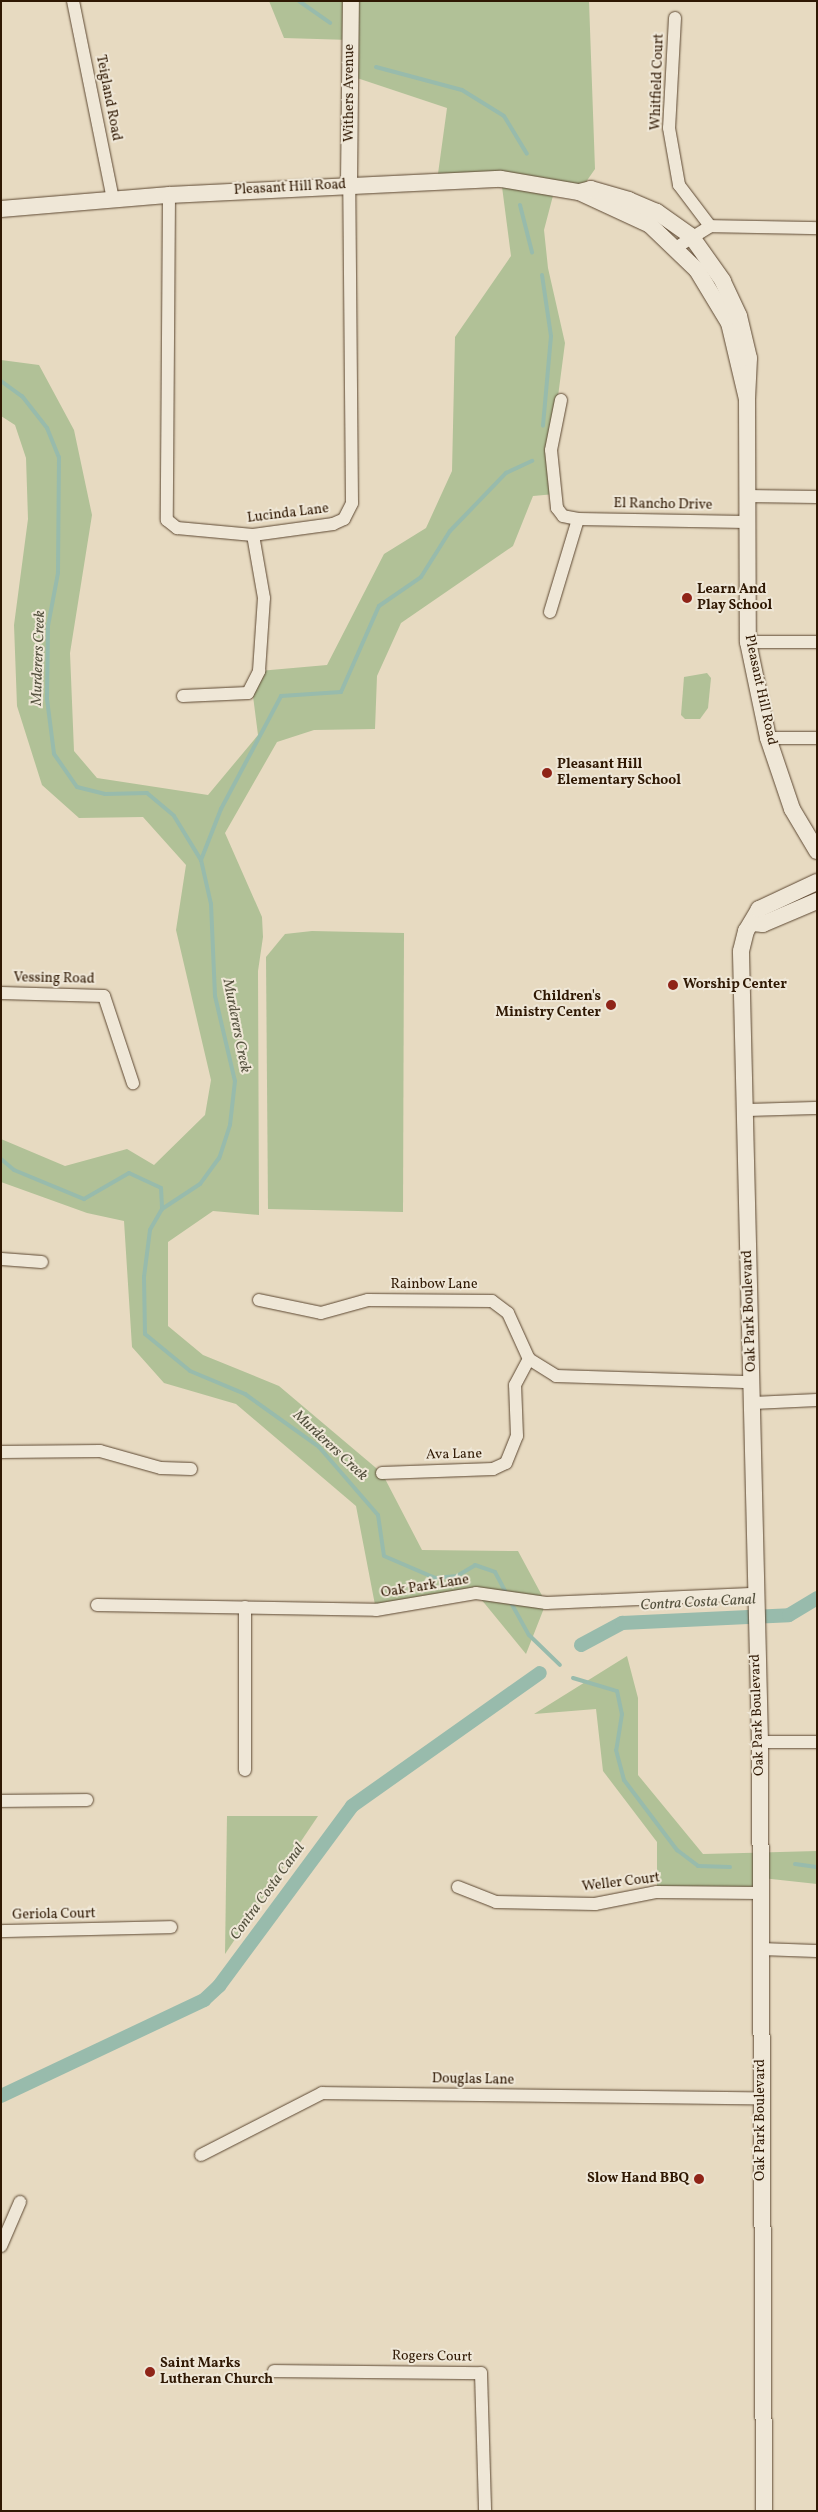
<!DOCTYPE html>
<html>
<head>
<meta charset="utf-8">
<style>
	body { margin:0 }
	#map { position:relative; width:818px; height:2512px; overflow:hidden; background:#e7dac1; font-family:Vollkorn,serif }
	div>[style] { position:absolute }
	.green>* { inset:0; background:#b1c197 }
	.stream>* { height:4px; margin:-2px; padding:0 2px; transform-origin:2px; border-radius:2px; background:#98bbac }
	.canal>* { height:14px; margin:-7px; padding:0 7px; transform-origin:7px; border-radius:7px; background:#98bbac }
	.roads { filter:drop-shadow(0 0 1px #5d4832) drop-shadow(0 0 1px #5d4832) }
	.minor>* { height:12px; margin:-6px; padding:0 6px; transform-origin:6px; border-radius:6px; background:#efe7d7 }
	.tertiary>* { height:16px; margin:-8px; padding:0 8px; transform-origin:8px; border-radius:8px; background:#efe7d7 }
	.dots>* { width:14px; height:14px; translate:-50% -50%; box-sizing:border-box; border:2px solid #efe7d7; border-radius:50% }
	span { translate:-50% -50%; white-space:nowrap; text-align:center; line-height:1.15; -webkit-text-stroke:4px #efe7d7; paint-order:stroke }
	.street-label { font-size:14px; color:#2f1803 }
	.poi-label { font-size:14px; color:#2f1803; font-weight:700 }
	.left { translate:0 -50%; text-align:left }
	.right { translate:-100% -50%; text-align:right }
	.water-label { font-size:15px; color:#54513e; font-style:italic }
	.frame { position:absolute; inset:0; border:2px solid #2f1803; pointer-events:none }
</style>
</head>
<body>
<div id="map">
	<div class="green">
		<i style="clip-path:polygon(269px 1px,589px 1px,595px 169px,579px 192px,555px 188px,544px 230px,548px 268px,565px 343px,551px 450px,555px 494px,533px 496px,513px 546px,401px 623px,377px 676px,375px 729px,314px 730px,277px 742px,225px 833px,262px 917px,263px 937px,258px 971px,259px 1215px,213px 1211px,168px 1242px,168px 1326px,203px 1355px,279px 1386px,382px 1473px,422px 1550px,518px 1551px,546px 1603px,526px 1654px,476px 1593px,376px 1610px,356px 1506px,236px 1404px,164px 1383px,132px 1347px,124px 1221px,87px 1213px,1px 1182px,1px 1139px,65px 1166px,127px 1149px,154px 1165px,205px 1115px,211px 1080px,176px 930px,186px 865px,143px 817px,79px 818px,42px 785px,17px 706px,14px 625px,28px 519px,26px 458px,15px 425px,1px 416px,1px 360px,39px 365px,74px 430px,92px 515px,70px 653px,74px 751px,97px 778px,208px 795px,258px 735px,253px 696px,259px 671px,327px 665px,384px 554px,426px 528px,452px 471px,455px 337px,511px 256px,501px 179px,437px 181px,447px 108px,351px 76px,350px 40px,284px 38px)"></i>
		<i style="clip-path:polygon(707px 673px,711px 678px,708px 708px,700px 719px,685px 719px,681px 715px,684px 677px)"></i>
		<i style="clip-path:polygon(312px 931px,404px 933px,403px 1212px,268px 1209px,266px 957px,285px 934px)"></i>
		<i style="clip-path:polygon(627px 1656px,638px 1698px,638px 1775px,703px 1854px,817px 1851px,817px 1884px,761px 1878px,760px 1893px,657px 1892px,657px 1842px,603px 1771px,596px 1709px,534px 1714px)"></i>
		<i style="clip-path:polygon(227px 1816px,318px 1816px,225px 1954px)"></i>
	</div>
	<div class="stream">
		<i style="left:299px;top:1px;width:38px;rotate:35deg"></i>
		<i style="left:376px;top:67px;width:89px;rotate:15deg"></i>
		<i style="left:462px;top:90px;width:49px;rotate:31.8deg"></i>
		<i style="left:504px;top:116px;width:44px;rotate:58.8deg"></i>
		<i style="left:520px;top:205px;width:49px;rotate:75.7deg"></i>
		<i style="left:542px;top:275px;width:62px;rotate:81.6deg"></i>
		<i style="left:551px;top:336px;width:90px;rotate:95.1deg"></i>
		<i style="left:1px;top:381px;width:26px;rotate:36deg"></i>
		<i style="left:22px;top:396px;width:41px;rotate:52deg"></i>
		<i style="left:47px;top:428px;width:31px;rotate:68deg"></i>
		<i style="left:59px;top:457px;width:116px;rotate:90.5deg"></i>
		<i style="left:58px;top:573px;width:54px;rotate:100.7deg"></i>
		<i style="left:48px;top:626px;width:73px;rotate:90.8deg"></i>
		<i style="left:47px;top:699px;width:55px;rotate:82.7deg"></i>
		<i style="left:54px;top:754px;width:40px;rotate:55.1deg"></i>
		<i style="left:77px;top:787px;width:29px;rotate:14deg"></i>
		<i style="left:105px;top:794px;width:42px;rotate:-1.4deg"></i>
		<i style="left:147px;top:793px;width:35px;rotate:40deg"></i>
		<i style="left:174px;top:816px;width:52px;rotate:58.5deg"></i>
		<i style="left:201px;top:860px;width:45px;rotate:77.2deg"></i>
		<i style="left:211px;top:904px;width:92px;rotate:87.5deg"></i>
		<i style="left:215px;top:996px;width:87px;rotate:76.8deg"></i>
		<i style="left:235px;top:1081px;width:44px;rotate:96.5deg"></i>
		<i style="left:230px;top:1125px;width:35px;rotate:108deg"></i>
		<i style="left:219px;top:1158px;width:32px;rotate:126deg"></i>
		<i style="left:200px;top:1184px;width:45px;rotate:146.7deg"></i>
		<i style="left:162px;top:1209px;width:24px;rotate:120deg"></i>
		<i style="left:150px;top:1230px;width:47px;rotate:97.3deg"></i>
		<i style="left:144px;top:1277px;width:57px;rotate:89deg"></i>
		<i style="left:145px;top:1334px;width:58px;rotate:39.4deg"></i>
		<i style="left:190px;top:1371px;width:60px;rotate:22.7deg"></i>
		<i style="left:245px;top:1394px;width:91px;rotate:35.6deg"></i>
		<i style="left:319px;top:1447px;width:90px;rotate:49.1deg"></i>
		<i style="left:378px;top:1515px;width:41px;rotate:81.7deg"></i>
		<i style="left:384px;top:1556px;width:56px;rotate:23.3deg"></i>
		<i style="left:435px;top:1578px;width:22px;rotate:-5deg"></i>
		<i style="left:457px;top:1576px;width:21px;rotate:-31deg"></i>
		<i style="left:475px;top:1565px;width:21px;rotate:19deg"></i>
		<i style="left:495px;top:1572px;width:26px;rotate:62deg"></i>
		<i style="left:201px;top:860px;width:55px;rotate:-68.6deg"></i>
		<i style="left:221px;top:809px;width:128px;rotate:-62deg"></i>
		<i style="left:281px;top:696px;width:60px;rotate:-3.8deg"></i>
		<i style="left:341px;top:692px;width:94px;rotate:-66.2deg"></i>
		<i style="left:379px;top:606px;width:51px;rotate:-34.6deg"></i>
		<i style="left:421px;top:577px;width:54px;rotate:-57.8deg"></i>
		<i style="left:450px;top:531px;width:81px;rotate:-46deg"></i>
		<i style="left:506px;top:473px;width:29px;rotate:-25deg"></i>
		<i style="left:1px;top:1159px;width:17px;rotate:40deg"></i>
		<i style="left:14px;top:1170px;width:76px;rotate:22.5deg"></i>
		<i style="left:84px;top:1199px;width:52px;rotate:-30deg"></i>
		<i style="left:129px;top:1173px;width:35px;rotate:25deg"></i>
		<i style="left:161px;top:1188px;width:21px;rotate:87deg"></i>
		<i style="left:510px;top:1601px;width:39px;rotate:61deg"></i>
		<i style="left:529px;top:1635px;width:43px;rotate:44.1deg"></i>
		<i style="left:573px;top:1678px;width:46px;rotate:16.5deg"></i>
		<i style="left:617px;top:1691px;width:24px;rotate:78deg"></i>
		<i style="left:622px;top:1714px;width:36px;rotate:99deg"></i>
		<i style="left:616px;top:1750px;width:31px;rotate:75deg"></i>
		<i style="left:624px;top:1780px;width:88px;rotate:52.9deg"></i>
		<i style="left:677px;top:1850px;width:26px;rotate:37deg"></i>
		<i style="left:698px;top:1866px;width:32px;rotate:2deg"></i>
		<i style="left:795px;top:1864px;width:22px;rotate:8deg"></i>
	</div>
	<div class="canal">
		<i style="left:581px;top:1645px;width:47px;rotate:-28.2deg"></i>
		<i style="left:622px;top:1623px;width:167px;rotate:-2.7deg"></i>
		<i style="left:789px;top:1615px;width:33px;rotate:-31deg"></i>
		<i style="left:1px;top:2096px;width:225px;rotate:-25.3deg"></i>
		<i style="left:204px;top:2000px;width:21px;rotate:-43deg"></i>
		<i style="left:219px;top:1986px;width:224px;rotate:-53.5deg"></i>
		<i style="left:352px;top:1806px;width:230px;rotate:-35.3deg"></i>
	</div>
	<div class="roads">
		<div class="minor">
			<i style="left:73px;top:1px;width:203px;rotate:78.6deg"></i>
			<i style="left:675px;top:18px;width:110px;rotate:93.1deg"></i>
			<i style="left:669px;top:128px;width:58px;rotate:80deg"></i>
			<i style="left:679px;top:185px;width:51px;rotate:52.9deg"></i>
			<i style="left:169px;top:195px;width:325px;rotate:90.4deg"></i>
			<i style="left:167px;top:520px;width:13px;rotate:39deg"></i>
			<i style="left:177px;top:528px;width:76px;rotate:5.3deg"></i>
			<i style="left:253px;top:535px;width:81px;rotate:-7.8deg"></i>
			<i style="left:333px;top:524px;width:12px;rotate:-24deg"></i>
			<i style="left:344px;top:519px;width:18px;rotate:-63deg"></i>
			<i style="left:352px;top:503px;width:319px;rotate:-90.5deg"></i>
			<i style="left:677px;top:247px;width:39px;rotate:-32deg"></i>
			<i style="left:710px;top:226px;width:107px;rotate:1.1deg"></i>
			<i style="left:746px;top:496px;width:71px;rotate:0.8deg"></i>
			<i style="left:578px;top:519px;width:168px;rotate:1deg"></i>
			<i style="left:550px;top:612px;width:97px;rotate:-73.2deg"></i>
			<i style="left:578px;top:519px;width:15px;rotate:-169deg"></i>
			<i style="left:563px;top:516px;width:10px;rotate:-127deg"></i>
			<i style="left:557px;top:508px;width:58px;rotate:-95.9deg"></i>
			<i style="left:551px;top:450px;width:51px;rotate:-78.7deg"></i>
			<i style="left:748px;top:642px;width:69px"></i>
			<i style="left:183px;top:696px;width:65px;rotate:-2.6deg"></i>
			<i style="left:248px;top:693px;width:25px;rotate:-63deg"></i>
			<i style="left:259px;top:671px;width:73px;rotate:-86.1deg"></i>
			<i style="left:264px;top:598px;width:64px;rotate:-99.9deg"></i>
			<i style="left:768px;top:738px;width:49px"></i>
			<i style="left:1px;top:993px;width:103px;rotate:1.7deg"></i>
			<i style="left:104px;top:996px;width:92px;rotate:71.6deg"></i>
			<i style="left:745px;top:1110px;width:72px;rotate:-1.6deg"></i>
			<i style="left:1px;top:1259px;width:41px;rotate:4.2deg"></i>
			<i style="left:259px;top:1300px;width:63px;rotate:11.8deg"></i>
			<i style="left:321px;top:1313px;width:49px;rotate:-15.5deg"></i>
			<i style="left:368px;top:1300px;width:124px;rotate:0.5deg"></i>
			<i style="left:492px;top:1301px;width:20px;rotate:37deg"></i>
			<i style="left:508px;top:1313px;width:51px;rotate:65.5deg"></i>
			<i style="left:529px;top:1359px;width:32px;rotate:32deg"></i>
			<i style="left:556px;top:1376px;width:196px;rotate:1.8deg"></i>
			<i style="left:753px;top:1403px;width:64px;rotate:-2.7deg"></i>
			<i style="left:1px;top:1452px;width:99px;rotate:-0.6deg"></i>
			<i style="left:100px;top:1451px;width:63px;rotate:15.6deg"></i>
			<i style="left:161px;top:1468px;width:30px;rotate:2deg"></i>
			<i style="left:382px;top:1473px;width:111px;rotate:-2.1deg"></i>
			<i style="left:493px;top:1469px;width:14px;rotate:-25deg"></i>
			<i style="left:506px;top:1463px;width:29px;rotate:-68deg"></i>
			<i style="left:517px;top:1436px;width:51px;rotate:-92.2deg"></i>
			<i style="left:515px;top:1385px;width:30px;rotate:-62deg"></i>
			<i style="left:97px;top:1605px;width:279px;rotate:1deg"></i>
			<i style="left:376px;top:1610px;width:101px;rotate:-9.6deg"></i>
			<i style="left:476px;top:1593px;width:71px;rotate:8.1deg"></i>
			<i style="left:546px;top:1603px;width:210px;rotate:-2.5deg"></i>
			<i style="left:245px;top:1607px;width:163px;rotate:90deg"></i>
			<i style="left:760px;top:1742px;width:57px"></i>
			<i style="left:1px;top:1801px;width:86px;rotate:-0.7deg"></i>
			<i style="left:458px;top:1887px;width:41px;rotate:21.5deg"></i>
			<i style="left:496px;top:1902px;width:99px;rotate:1.2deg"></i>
			<i style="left:595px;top:1904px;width:63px;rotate:-11deg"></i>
			<i style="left:657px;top:1892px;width:103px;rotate:0.6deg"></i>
			<i style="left:1px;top:1931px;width:170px;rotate:-1.3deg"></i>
			<i style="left:760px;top:1949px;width:57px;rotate:2deg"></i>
			<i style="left:201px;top:2155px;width:136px;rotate:-27.1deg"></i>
			<i style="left:322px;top:2093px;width:438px;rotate:0.7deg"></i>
			<i style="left:1px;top:2246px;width:48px;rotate:-66.6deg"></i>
			<i style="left:274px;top:2371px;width:207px;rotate:0.6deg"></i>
			<i style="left:481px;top:2373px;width:138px;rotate:88.3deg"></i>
		</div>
		<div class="tertiary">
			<i style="left:349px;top:184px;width:183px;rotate:-89.4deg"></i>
			<i style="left:1px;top:209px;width:169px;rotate:-4.8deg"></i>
			<i style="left:169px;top:195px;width:332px;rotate:-2.8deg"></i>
			<i style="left:501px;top:179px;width:79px;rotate:9.5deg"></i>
			<i style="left:579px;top:192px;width:78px;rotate:24.9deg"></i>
			<i style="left:650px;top:225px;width:65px;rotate:43.8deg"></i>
			<i style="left:697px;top:270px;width:62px;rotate:58.9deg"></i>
			<i style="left:729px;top:323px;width:78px;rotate:76.7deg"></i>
			<i style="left:747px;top:399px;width:41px;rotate:-87.2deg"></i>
			<i style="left:749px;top:358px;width:43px;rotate:-103.4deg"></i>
			<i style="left:739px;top:316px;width:38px;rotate:-115deg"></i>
			<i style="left:723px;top:281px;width:55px;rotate:-125.4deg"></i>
			<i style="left:691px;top:236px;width:42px;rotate:-144.8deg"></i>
			<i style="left:657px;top:212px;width:30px;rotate:-157deg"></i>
			<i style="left:629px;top:200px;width:40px;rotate:-164deg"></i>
			<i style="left:591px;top:189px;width:12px;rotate:166deg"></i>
			<i style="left:747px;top:399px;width:243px;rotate:89.8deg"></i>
			<i style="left:748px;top:642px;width:98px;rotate:78.2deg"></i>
			<i style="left:768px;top:738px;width:75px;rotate:71.3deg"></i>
			<i style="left:792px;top:809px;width:49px;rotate:59.2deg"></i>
			<i style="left:752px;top:923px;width:11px;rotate:5deg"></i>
			<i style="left:763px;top:924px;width:59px;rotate:-23.1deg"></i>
			<i style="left:764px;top:2511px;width:769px;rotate:-90.3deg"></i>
			<i style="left:760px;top:1742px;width:791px;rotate:-91.38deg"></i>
			<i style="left:741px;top:951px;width:21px;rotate:-76deg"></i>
			<i style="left:746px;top:931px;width:26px;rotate:-59deg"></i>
			<i style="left:759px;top:909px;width:64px;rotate:-25deg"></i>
		</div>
	</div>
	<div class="dots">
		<i style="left:687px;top:598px;background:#8f2418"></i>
		<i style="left:547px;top:773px;background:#8f2418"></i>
		<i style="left:673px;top:985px;background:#8f2418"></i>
		<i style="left:611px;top:1005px;background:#8f2418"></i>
		<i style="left:699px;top:2179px;background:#8f2418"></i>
		<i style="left:150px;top:2372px;background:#8f2418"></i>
	</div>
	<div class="street-label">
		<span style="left:658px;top:82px;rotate:-88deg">Whitfield Court</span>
		<span style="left:350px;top:93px;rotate:-90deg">Withers Avenue</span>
		<span style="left:108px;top:98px;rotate:79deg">Teigland Road</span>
		<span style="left:290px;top:188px;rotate:-3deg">Pleasant Hill Road</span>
		<span style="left:663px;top:505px;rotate:1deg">El Rancho Drive</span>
		<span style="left:288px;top:514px;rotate:-7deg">Lucinda Lane</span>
		<span style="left:760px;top:690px;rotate:78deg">Pleasant Hill Road</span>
		<span style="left:54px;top:979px;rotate:1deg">Vessing Road</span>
		<span style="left:434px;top:1285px">Rainbow Lane</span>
		<span style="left:750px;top:1311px;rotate:-92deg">Oak Park Boulevard</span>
		<span style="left:454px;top:1455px;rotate:-1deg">Ava Lane</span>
		<span style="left:425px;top:1587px;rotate:-9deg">Oak Park Lane</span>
		<span style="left:758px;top:1715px;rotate:-92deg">Oak Park Boulevard</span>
		<span style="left:621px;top:1883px;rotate:-7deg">Weller Court</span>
		<span style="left:54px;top:1915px;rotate:-1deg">Geriola Court</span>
		<span style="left:473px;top:2080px;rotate:1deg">Douglas Lane</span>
		<span style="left:761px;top:2120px;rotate:-90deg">Oak Park Boulevard</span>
		<span style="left:432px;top:2357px;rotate:1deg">Rogers Court</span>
	</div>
	<div class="poi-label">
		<span class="left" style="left:697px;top:598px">Learn And<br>Play School</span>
		<span class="left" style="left:557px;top:773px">Pleasant Hill<br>Elementary School</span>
		<span class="left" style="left:683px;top:985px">Worship Center</span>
		<span class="right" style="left:601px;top:1005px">Children's<br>Ministry Center</span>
		<span class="right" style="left:689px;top:2179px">Slow Hand BBQ</span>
		<span class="left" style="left:160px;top:2372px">Saint Marks<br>Lutheran Church</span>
	</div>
	<div class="water-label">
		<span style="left:39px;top:658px;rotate:-88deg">Murderers Creek</span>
		<span style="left:236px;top:1026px;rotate:79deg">Murderers Creek</span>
		<span style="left:330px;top:1446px;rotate:43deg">Murderers Creek</span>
		<span style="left:698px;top:1603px;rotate:-3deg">Contra Costa Canal</span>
		<span style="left:268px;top:1892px;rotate:-54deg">Contra Costa Canal</span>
	</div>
	<div class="frame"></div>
</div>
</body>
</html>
